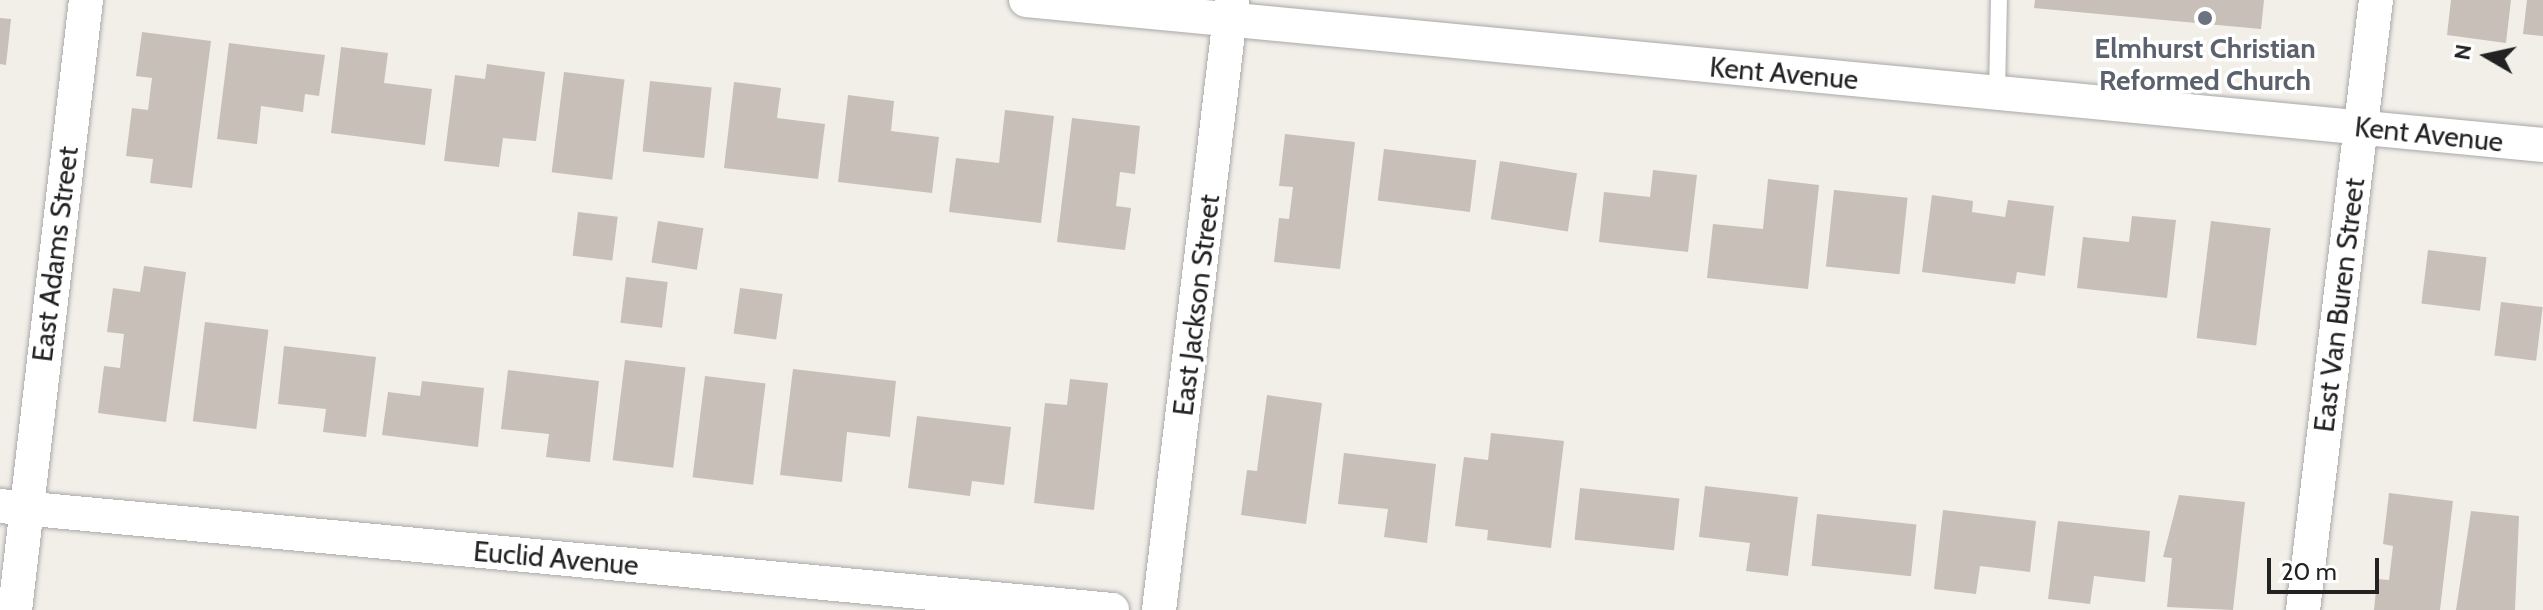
<!DOCTYPE html>
<html>
<head>
<meta charset="utf-8">
<style>
	body { margin:0 }
	#map { position:relative; width:2543px; height:610px; overflow:hidden; background:#f2efe9; font-family:Cabin,sans-serif }
	div>[style] { position:absolute }
	.building>* { inset:0; background:#c7bfb8; transform-origin:0 0 }
	.roads { filter:drop-shadow(0 0 2px #a9a9a9) drop-shadow(0 0 2px #a9a9a9) }
	.service>* { height:16px; margin:-8px; padding:0 8px; transform-origin:8px; border-radius:8px; background:#fff }
	.minor>* { height:34px; margin:-17px; padding:0 17px; transform-origin:17px; border-radius:17px; background:#fff }
	.dots>* { width:22px; height:22px; translate:-50% -50%; box-sizing:border-box; border:4px solid #fff; border-radius:50% }
	span { translate:-50% -50%; white-space:nowrap; text-align:center; line-height:1.15; -webkit-text-stroke:7px #fff; paint-order:stroke }
	.worship-label { font-size:28px; color:#5b616d; font-weight:700 }
	.street-label { font-size:28px; color:#222 }
	.north { position:absolute; left:2447px; top:16px; width:80px; height:80px; -webkit-text-stroke:6px #fff; paint-order:stroke; rotate:279deg; font-size:22px; font-weight:700; line-height:32px; text-align:center; color:#222 }
	.north::after { content:''; display:block; margin:auto; width:28px; height:36px; background:#222; clip-path:polygon(50% 0,100% 100%,50% 72%,0 100%) }
	.scale { position:absolute; left:2267px; top:558px; width:112px; height:36px; box-sizing:border-box; border:4px solid #222; border-top:0; padding-left:10px; font-size:24px; line-height:28px; white-space:nowrap; color:#222; -webkit-text-stroke:6px #fff; paint-order:stroke }
</style>
</head>
<body>
<div id="map">
	<div class="building">
		<i style="clip-path:polygon(2035px 0,2264px 0,2261px 29px,2034px 8px)"></i>
		<i style="clip-path:polygon(2451px 0,2511px 0,2506px 43px,2447px 35px)"></i>
		<i style="clip-path:polygon(2527px 0,2543px 0,2543px 36px,2523px 34px)"></i>
		<i style="clip-path:polygon(0 18px,11px 19px,6px 65px,0 64px)"></i>
		<i style="clip-path:polygon(142px 32px,211px 41px,192px 188px,150px 183px,153px 159px,126px 156px,132px 108px,148px 110px,152px 78px,136px 76px)"></i>
		<i style="clip-path:polygon(229px 43px,325px 55px,319px 96px,305px 94px,303px 112px,261px 106px,257px 144px,217px 139px)"></i>
		<i style="clip-path:polygon(341px 47px,388px 53px,384px 83px,432px 89px,425px 145px,331px 133px)"></i>
		<i style="clip-path:polygon(487px 64px,545px 72px,536px 141px,503px 138px,499px 167px,444px 161px,455px 75px,485px 79px)"></i>
		<i style="left:564px;top:72px;width:61px;height:101px;rotate:7deg"></i>
		<i style="left:650px;top:81px;width:62px;height:71px;rotate:6deg"></i>
		<i style="clip-path:polygon(734px 82px,781px 88px,777px 118px,825px 124px,818px 179px,724px 168px)"></i>
		<i style="clip-path:polygon(848px 95px,894px 101px,891px 131px,939px 137px,932px 193px,838px 182px)"></i>
		<i style="clip-path:polygon(1005px 110px,1054px 116px,1041px 223px,949px 212px,956px 158px,999px 163px)"></i>
		<i style="clip-path:polygon(1072px 118px,1140px 126px,1135px 174px,1120px 172px,1116px 206px,1131px 208px,1125px 250px,1057px 242px)"></i>
		<i style="clip-path:polygon(1285px 134px,1355px 142px,1340px 269px,1274px 262px,1279px 218px,1289px 219px,1293px 187px,1279px 186px)"></i>
		<i style="left:1384px;top:149px;width:93px;height:52px;rotate:7deg"></i>
		<i style="left:1500px;top:161px;width:78px;height:59px;rotate:9deg"></i>
		<i style="clip-path:polygon(1653px 170px,1697px 175px,1688px 252px,1599px 242px,1604px 192px,1650px 197px)"></i>
		<i style="clip-path:polygon(1768px 179px,1819px 185px,1808px 289px,1707px 278px,1713px 224px,1763px 229px)"></i>
		<i style="left:1834px;top:190px;width:74px;height:77px;rotate:6deg"></i>
		<i style="clip-path:polygon(1932px 195px,1973px 201px,1972px 212px,2005px 217px,2008px 200px,2054px 206px,2045px 276px,2017px 272px,2015px 284px,1922px 272px)"></i>
		<i style="left:578px;top:212px;width:40px;height:44px;rotate:7deg"></i>
		<i style="clip-path:polygon(2132px 216px,2176px 220px,2167px 298px,2077px 288px,2083px 237px,2129px 242px)"></i>
		<i style="left:658px;top:221px;width:46px;height:42px;rotate:9deg"></i>
		<i style="left:2211px;top:221px;width:60px;height:118px;rotate:7deg"></i>
		<i style="left:2428px;top:250px;width:59px;height:54px;rotate:7deg"></i>
		<i style="clip-path:polygon(144px 266px,186px 272px,166px 422px,98px 413px,104px 366px,120px 368px,124px 334px,107px 332px,113px 288px,140px 292px)"></i>
		<i style="left:626px;top:277px;width:42px;height:46px;rotate:7deg"></i>
		<i style="left:740px;top:288px;width:43px;height:46px;rotate:8deg"></i>
		<i style="left:2501px;top:302px;width:42px;height:54px;rotate:7deg"></i>
		<i style="left:205px;top:322px;width:64px;height:100px;rotate:7deg"></i>
		<i style="clip-path:polygon(284px 346px,376px 357px,366px 437px,323px 432px,326px 409px,278px 404px)"></i>
		<i style="left:625px;top:360px;width:61px;height:101px;rotate:7deg"></i>
		<i style="clip-path:polygon(793px 369px,896px 381px,890px 437px,847px 432px,842px 482px,780px 475px)"></i>
		<i style="clip-path:polygon(508px 370px,599px 381px,590px 462px,546px 457px,549px 434px,501px 429px)"></i>
		<i style="left:705px;top:376px;width:61px;height:102px;rotate:7deg"></i>
		<i style="clip-path:polygon(1070px 379px,1108px 383px,1094px 510px,1034px 503px,1045px 403px,1067px 405px)"></i>
		<i style="clip-path:polygon(422px 381px,484px 388px,478px 447px,382px 435px,388px 392px,420px 396px)"></i>
		<i style="clip-path:polygon(1267px 395px,1322px 403px,1306px 524px,1241px 515px,1247px 470px,1257px 471px)"></i>
		<i style="clip-path:polygon(917px 416px,1011px 427px,1004px 485px,972px 481px,970px 496px,908px 488px)"></i>
		<i style="clip-path:polygon(1491px 433px,1564px 441px,1551px 548px,1487px 540px,1488px 530px,1455px 526px,1464px 457px,1488px 460px)"></i>
		<i style="clip-path:polygon(1344px 453px,1436px 464px,1427px 543px,1384px 537px,1388px 509px,1338px 504px)"></i>
		<i style="clip-path:polygon(1705px 486px,1798px 497px,1788px 576px,1746px 571px,1750px 543px,1699px 537px)"></i>
		<i style="left:1580px;top:488px;width:100px;height:52px;rotate:6deg"></i>
		<i style="clip-path:polygon(2389px 493px,2453px 501px,2440px 610px,2374px 610px,2377px 579px,2389px 580px,2393px 546px,2383px 544px)"></i>
		<i style="clip-path:polygon(2179px 495px,2245px 502px,2233px 610px,2167px 607px,2172px 558px,2163px 557px)"></i>
		<i style="clip-path:polygon(1943px 510px,2036px 521px,2030px 572px,1980px 566px,1976px 594px,1934px 589px)"></i>
		<i style="clip-path:polygon(2471px 511px,2519px 516px,2515px 610px,2456px 610px)"></i>
		<i style="left:1817px;top:514px;width:100px;height:52px;rotate:6deg"></i>
		<i style="clip-path:polygon(2058px 521px,2150px 531px,2145px 582px,2094px 576px,2090px 604px,2048px 599px)"></i>
	</div>
	<div class="roads">
		<div class="service">
			<i style="left:1997px;top:93px;width:93px;rotate:-88.8deg"></i>
		</div>
		<div class="minor">
			<i style="left:1026px;top:0;width:1524px;rotate:5.46deg"></i>
			<i style="left:0;top:506px;width:1117px;rotate:5.34deg"></i>
			<i style="left:15px;top:610px;width:614px;rotate:-83.36deg"></i>
			<i style="left:1159px;top:610px;width:614px;rotate:-83.18deg"></i>
			<i style="left:2303px;top:610px;width:614px;rotate:-83.18deg"></i>
		</div>
	</div>
	<div class="dots">
		<i style="left:2205px;top:18px;background:#6b7280"></i>
	</div>
	<div class="worship-label">
		<span style="left:2205px;top:64px">Elmhurst Christian<br>Reformed Church</span>
	</div>
	<div class="street-label">
		<span style="left:1784px;top:73px;rotate:5deg">Kent Avenue</span>
		<span style="left:2429px;top:134px;rotate:6deg">Kent Avenue</span>
		<span style="left:55px;top:254px;rotate:-83deg">East Adams Street</span>
		<span style="left:1196px;top:305px;rotate:-83deg">East Jackson Street</span>
		<span style="left:2339px;top:305px;rotate:-83deg">East Van Buren Street</span>
		<span style="left:556px;top:558px;rotate:5deg">Euclid Avenue</span>
	</div>
	<div class="north">N</div>
	<div class="scale">20 m</div>
</div>
</body>
</html>
